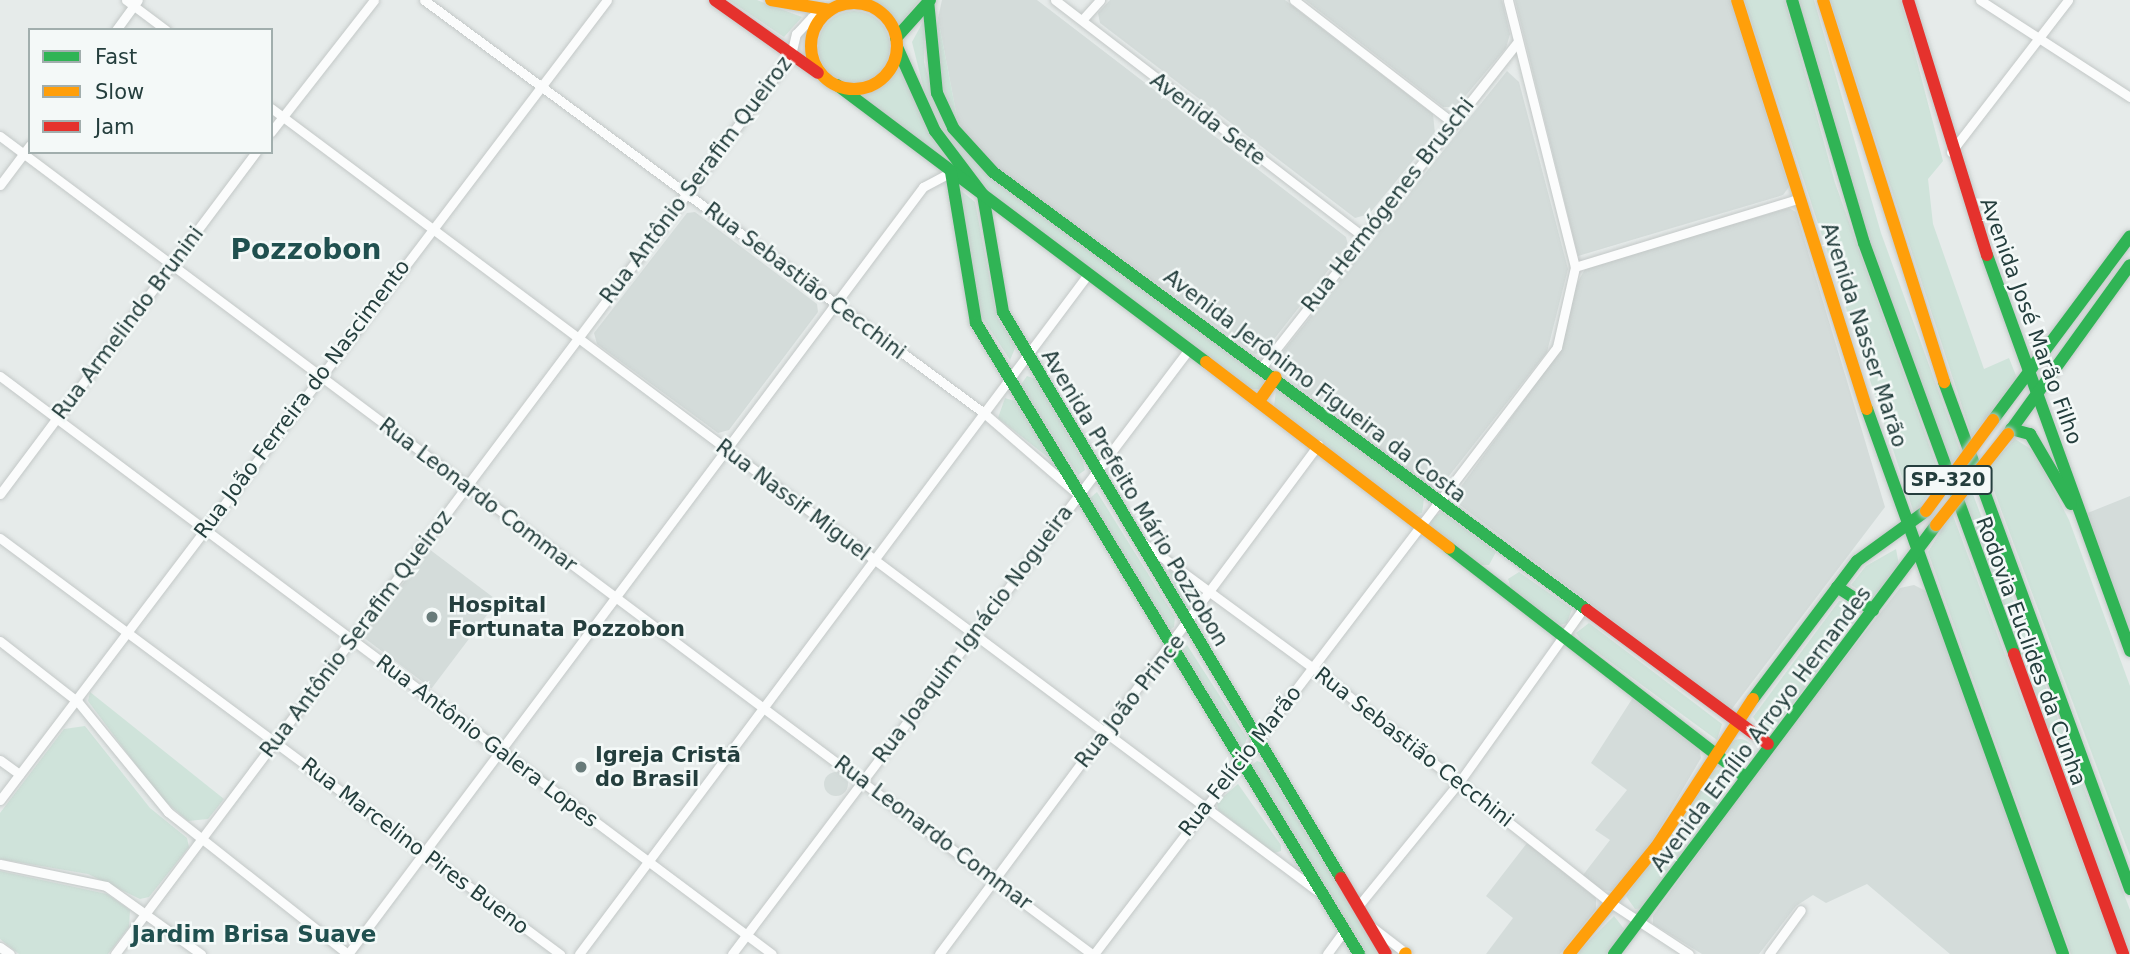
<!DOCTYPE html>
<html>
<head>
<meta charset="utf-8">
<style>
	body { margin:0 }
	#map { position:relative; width:2130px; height:954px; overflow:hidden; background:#e6ebea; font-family:"DejaVu Sans",sans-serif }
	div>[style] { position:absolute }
	.built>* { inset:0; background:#d4dcda; transform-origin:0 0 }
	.round { border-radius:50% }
	.green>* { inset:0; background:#cfe3da }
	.roads { filter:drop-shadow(0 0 2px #c3c8c7) drop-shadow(0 0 2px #c3c8c7) }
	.street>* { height:9px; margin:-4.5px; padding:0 4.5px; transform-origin:4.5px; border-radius:4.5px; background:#fbfcfc }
	.fast>* { height:12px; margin:-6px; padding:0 6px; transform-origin:6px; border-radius:6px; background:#30b455 }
	.slow>* { height:12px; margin:-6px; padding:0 6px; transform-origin:6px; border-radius:6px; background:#ff9f0a }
	.slow>.ring { margin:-6px; padding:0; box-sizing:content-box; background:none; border:12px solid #ff9f0a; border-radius:50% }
	.jam>* { height:12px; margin:-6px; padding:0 6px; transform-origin:6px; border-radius:6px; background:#e5322d }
	.bridges { filter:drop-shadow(0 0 2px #c1c8c7) drop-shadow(0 0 2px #c1c8c7) }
	.slow-bridge>* { height:12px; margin:-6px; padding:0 6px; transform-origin:6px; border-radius:6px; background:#ff9f0a }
	.dots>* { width:19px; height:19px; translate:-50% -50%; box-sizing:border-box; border:4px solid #f4f9f8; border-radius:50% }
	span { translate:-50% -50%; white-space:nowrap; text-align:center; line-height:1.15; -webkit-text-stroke:5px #f4f9f8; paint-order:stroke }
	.shield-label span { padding:2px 5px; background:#f4f9f8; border:2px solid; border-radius:5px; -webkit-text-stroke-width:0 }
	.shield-label { font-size:19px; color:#243e3d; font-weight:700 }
	.street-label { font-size:21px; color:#243e3d }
	.poi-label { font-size:21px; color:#243e3d; font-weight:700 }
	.left { translate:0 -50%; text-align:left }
	.neighbourhood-label { font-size:23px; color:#20504f; font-weight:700 }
	.district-label { font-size:28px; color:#20504f; font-weight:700 }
	.legend { position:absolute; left:28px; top:28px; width:245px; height:126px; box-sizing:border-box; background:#f4f9f8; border:2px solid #a1aead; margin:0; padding:9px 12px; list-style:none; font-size:21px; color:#243e3d }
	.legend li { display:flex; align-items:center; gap:14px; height:35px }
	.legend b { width:35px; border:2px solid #a1aead }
</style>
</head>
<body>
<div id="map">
	<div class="built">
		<i style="clip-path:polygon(942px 0,1037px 0,1346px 237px,1348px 245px,1264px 352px,1255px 354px,997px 169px,959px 128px,938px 18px)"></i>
		<i style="clip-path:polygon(1110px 0,1285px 0,1433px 114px,1435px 134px,1369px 214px,1355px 218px,1100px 23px,1098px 13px)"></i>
		<i style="clip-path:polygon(1305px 0,1502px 0,1510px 34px,1506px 48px,1456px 107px,1443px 107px)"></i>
		<i style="clip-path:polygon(1515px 0,1731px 0,1789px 187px,1783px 195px,1578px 256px)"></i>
		<i style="clip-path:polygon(1507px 71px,1519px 82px,1568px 269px,1547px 352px,1441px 486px,1432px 489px,1278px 371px,1280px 355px)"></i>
		<i style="clip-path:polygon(1789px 208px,1796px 212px,1885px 507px,1731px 710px,1452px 499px,1560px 350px,1574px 289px,1586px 267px)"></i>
		<i style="clip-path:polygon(695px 212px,817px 304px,818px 312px,729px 430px,718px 433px,597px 344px,594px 333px,687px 213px)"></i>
		<i style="clip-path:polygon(2130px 496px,2130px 638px,2085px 514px)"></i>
		<i style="left:429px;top:549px;width:86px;height:110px;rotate:37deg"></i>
		<i style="clip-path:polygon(1914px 585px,1926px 591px,2057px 954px,1950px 954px,1867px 884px,1826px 903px,1813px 895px,1796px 906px,1759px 954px,1702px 954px,1653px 924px,1653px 916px,1774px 748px,1900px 588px)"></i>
		<i style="clip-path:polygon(1634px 696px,1699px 747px,1701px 758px,1650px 845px,1612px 891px,1601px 890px,1583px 875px,1610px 840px,1595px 830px,1627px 790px,1591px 763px)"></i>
		<i class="round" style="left:824px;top:772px;width:24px;height:24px"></i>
		<i style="clip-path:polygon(1527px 843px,1596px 898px,1596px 909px,1560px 954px,1486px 954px,1513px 918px,1486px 896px)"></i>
	</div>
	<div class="green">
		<i style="clip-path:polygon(729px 0,757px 0,802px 17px,784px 37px)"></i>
		<i style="clip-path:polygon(864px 0,919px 0,919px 1px,897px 28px,882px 8px)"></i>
		<i style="clip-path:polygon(1744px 0,1785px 0,1835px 183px,1941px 478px,1914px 513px)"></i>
		<i style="clip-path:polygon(1797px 0,1814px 0,1881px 233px,1961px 453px,1949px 467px,1868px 241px)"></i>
		<i style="clip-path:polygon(1830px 0,1901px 0,1943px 161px,1928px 179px,1933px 224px,1984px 369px,2009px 358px,2017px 378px,1972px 437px)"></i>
		<i class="round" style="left:818px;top:11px;width:72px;height:72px"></i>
		<i style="clip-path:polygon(925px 18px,924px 62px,933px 95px,967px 153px,1266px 379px,1260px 389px,1250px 389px,987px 193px,929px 110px,912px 42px)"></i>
		<i style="clip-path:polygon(938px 18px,959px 128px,940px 83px,934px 46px)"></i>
		<i style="clip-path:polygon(896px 69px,904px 72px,934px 141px,960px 172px,860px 95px,882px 87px)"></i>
		<i style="clip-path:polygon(959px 189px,975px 202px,997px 317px,1016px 346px,1010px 360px,980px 314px)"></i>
		<i style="clip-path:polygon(1027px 376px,1036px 379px,1082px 459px,1085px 470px,1078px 475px,1020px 386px)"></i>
		<i style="clip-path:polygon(1286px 390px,1424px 499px,1422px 513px,1413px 515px,1274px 406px,1276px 391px)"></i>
		<i style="clip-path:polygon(1005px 398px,1015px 401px,1054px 462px,998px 418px)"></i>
		<i style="clip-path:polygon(2015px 439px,2034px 451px,2069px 520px,2130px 686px,2130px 856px,1986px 469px)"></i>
		<i style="clip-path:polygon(1971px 489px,2130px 910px,2130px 954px,1959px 504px)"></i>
		<i style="clip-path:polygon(1097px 492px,1175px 617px,1174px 627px,1169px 630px,1089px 499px)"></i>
		<i style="clip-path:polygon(1442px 512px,1496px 552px,1489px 565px,1480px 565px,1431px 528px,1429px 519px)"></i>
		<i style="clip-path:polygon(1952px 513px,2117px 954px,2071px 954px,1928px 552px)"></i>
		<i style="clip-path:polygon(1896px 549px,1899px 565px,1873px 598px,1851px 585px,1866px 566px)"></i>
		<i style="clip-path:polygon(1168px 569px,1200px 594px,1192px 608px,1184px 607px)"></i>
		<i style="clip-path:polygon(1519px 572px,1572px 609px,1567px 623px,1560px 625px,1511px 588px,1508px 579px)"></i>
		<i style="clip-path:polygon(1849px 600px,1858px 617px,1773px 730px,1763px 731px,1753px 717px,1839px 601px)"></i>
		<i style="clip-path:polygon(1589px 623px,1722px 724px,1717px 740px,1582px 641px,1576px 633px)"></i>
		<i style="clip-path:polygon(1187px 645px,1247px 738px,1244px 746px,1239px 748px,1180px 652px)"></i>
		<i style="clip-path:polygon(90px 692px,224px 799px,208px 819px,188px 821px,160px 797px,88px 701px)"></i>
		<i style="clip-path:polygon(85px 726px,150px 808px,187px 838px,189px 847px,149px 897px,140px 899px,88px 874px,0 859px,0 813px,64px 729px)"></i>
		<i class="round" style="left:1728px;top:739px;width:24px;height:24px"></i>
		<i style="clip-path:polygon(1257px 761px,1263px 763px,1380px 954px,1364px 954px,1249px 767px)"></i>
		<i style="clip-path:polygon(1721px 769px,1731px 785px,1680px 861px,1644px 908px,1635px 909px,1626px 896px,1712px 771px)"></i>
		<i style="clip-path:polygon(1238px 784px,1281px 845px,1281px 851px,1274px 853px,1218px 810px,1217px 802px)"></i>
		<i style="clip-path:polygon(0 871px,107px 894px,130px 910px,129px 927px,108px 954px,19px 954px,0 939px)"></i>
		<i style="clip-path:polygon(1614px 916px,1625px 930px,1607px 954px,1576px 954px)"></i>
	</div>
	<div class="roads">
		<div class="street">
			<i style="left:126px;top:0;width:50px;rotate:36.9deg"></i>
			<i style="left:424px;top:0;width:696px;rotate:36.41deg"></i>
			<i style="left:984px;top:413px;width:119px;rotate:40.9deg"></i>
			<i style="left:1055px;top:0;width:388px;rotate:37.5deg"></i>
			<i style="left:1294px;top:0;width:200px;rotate:37.7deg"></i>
			<i style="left:1980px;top:0;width:179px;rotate:32.9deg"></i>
			<i style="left:1082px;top:20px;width:27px;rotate:-48deg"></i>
			<i style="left:116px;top:30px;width:37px;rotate:-54deg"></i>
			<i style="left:271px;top:108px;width:1305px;rotate:36.81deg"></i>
			<i style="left:271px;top:132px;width:167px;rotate:-52deg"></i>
			<i style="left:0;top:136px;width:1364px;rotate:36.84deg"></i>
			<i style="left:1951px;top:152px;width:192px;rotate:-52.4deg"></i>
			<i style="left:0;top:185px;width:50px;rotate:-53.1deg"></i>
			<i style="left:1575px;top:267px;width:235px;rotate:-17deg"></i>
			<i style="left:1261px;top:368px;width:414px;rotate:-51.8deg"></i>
			<i style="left:0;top:376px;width:964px;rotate:36.82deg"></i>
			<i style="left:0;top:494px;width:427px;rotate:-53.2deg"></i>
			<i style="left:0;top:538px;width:698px;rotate:36.61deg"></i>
			<i style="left:1143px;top:543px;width:210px;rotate:36.3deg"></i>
			<i style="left:1312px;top:667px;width:381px;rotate:38.3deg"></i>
			<i style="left:1611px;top:903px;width:93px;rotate:33.2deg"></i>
			<i style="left:0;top:641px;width:99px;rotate:38deg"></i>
			<i style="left:78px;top:702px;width:142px;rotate:50.7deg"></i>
			<i style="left:168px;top:812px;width:229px;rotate:38.3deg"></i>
			<i style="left:0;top:760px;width:24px;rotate:36deg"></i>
			<i style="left:0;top:800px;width:1004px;rotate:-52.81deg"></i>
			<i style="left:0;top:864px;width:108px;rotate:11.7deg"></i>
			<i style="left:106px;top:886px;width:117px;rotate:35.6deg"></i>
			<i style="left:1359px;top:905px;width:160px;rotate:-50.8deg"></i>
			<i style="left:1460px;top:781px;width:210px;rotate:-54.5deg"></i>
			<i style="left:1372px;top:927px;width:44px;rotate:37.6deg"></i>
			<i style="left:0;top:947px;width:12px;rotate:35deg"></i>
			<i style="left:115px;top:954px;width:1125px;rotate:-53.06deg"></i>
			<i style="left:791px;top:55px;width:22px;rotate:-77deg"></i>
			<i style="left:796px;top:34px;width:23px;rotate:-47deg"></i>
			<i style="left:812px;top:17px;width:10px"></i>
			<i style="left:348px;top:954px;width:959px;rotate:-53.14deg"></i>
			<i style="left:923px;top:187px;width:32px;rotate:-28deg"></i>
			<i style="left:579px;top:954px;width:849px;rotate:-53.18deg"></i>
			<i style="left:732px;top:954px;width:758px;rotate:-52.93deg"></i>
			<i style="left:939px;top:954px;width:635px;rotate:-53.33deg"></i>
			<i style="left:1094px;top:954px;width:763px;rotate:-52.66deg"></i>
			<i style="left:1557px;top:347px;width:82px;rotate:-77.3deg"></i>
			<i style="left:1575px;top:267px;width:275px;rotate:-104.1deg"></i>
			<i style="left:1327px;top:954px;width:29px;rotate:-54deg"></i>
			<i style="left:1769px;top:954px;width:54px;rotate:-54deg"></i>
		</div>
		<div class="fast">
			<i style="left:928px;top:0;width:93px;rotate:84.5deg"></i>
			<i style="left:937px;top:93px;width:38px;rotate:65deg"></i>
			<i style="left:953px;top:128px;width:59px;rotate:47.7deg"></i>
			<i style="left:993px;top:172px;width:738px;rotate:36.4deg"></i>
			<i style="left:1792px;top:0;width:253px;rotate:73.5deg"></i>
			<i style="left:1864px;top:243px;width:438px;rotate:69.9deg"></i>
			<i style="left:896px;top:38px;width:51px;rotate:-48.2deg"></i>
			<i style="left:897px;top:47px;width:92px;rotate:65.7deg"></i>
			<i style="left:935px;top:131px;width:80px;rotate:53.1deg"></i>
			<i style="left:983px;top:195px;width:119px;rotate:80.3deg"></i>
			<i style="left:1003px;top:312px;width:659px;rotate:59.16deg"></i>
			<i style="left:837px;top:85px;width:461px;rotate:36.9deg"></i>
			<i style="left:951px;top:172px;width:153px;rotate:80.6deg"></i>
			<i style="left:976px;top:323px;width:738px;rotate:58.74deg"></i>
			<i style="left:1987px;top:255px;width:421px;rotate:70.1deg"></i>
			<i style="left:1944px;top:382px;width:540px;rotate:69.85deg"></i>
			<i style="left:1867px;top:409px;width:579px;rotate:70.22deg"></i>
			<i style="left:1993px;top:420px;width:229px;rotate:-53.3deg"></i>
			<i style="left:2011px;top:429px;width:20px;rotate:15deg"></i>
			<i style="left:2030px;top:434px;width:81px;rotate:59.6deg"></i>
			<i style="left:2008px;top:434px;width:208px;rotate:-54.2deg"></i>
			<i style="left:1449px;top:548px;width:373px;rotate:37.7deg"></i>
			<i style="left:1837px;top:587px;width:43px;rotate:32.6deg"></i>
			<i style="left:1753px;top:699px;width:173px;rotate:-53deg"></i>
			<i style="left:1857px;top:561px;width:85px;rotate:-35.9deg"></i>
			<i style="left:1614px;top:954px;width:536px;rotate:-53.11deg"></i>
		</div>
		<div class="slow">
			<i style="left:771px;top:0;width:60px;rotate:9.6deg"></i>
			<i style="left:1737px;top:0;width:429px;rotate:72.4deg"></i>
			<i style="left:1823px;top:0;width:401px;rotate:72.4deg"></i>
			<i class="ring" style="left:811px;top:3px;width:74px;height:74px"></i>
			<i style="left:1206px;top:362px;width:306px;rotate:37.4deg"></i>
			<i style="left:1259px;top:401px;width:29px;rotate:-55deg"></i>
			<i style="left:1405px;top:954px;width:1px;rotate:-45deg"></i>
			<i style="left:1569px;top:954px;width:138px;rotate:-50.9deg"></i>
			<i style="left:1656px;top:847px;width:177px;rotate:-56.8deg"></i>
		</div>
		<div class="jam">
			<i style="left:715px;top:0;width:126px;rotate:35.3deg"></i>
			<i style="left:1908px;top:0;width:267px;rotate:72.8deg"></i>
			<i style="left:1587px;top:610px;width:225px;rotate:36.5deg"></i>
			<i style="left:2014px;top:654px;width:319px;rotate:70deg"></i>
			<i style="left:1341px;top:878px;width:88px;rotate:59.4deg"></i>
		</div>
	</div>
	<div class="bridges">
		<div class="slow-bridge">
			<i style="left:1926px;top:511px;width:113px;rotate:-53.6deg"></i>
			<i style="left:1936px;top:525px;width:116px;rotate:-51.6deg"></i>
		</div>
	</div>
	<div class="dots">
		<i style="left:432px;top:617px;background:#687b7a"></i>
		<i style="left:581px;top:767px;background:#687b7a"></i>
	</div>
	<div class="shield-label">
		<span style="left:1948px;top:480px">SP-320</span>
	</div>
	<div class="street-label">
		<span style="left:1208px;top:119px;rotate:37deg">Avenida Sete</span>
		<span style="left:696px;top:180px;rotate:-53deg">Rua Antônio Serafim Queiroz</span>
		<span style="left:1388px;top:205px;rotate:-52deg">Rua Hermógenes Bruschi</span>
		<span style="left:805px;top:281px;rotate:37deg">Rua Sebastião Cecchini</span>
		<span style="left:2031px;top:321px;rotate:70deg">Avenida José Marão Filho</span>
		<span style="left:128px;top:323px;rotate:-53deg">Rua Armelindo Brunini</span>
		<span style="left:1864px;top:335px;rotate:72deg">Avenida Nasser Marão</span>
		<span style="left:1315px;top:386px;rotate:37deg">Avenida Jerônimo Figueira da Costa</span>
		<span style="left:302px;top:399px;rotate:-53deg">Rua João Ferreira do Nascimento</span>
		<span style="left:478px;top:495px;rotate:37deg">Rua Leonardo Commar</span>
		<span style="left:1135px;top:498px;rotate:59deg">Avenida Prefeito Mário Pozzobon</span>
		<span style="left:793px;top:500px;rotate:37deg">Rua Nassif Miguel</span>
		<span style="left:356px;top:634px;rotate:-53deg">Rua Antônio Serafim Queiroz</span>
		<span style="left:973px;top:634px;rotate:-53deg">Rua Joaquim Ignácio Nogueira</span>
		<span style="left:2031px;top:651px;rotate:70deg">Rodovia Euclides da Cunha</span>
		<span style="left:1130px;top:701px;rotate:-52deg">Rua João Prince</span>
		<span style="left:1761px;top:729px;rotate:-53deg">Avenida Emílio Arroyo Hernandes</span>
		<span style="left:487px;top:741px;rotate:37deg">Rua Antônio Galera Lopes</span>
		<span style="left:1414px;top:747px;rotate:38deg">Rua Sebastião Cecchini</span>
		<span style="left:1240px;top:761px;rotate:-52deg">Rua Felício Marão</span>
		<span style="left:933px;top:833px;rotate:37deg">Rua Leonardo Commar</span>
		<span style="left:415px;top:846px;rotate:37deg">Rua Marcelino Pires Bueno</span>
	</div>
	<div class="poi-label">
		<span class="left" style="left:448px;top:617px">Hospital<br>Fortunata Pozzobon</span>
		<span class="left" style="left:595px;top:767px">Igreja Cristã<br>do Brasil</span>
	</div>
	<div class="neighbourhood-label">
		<span style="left:254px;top:934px">Jardim Brisa Suave</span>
	</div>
	<div class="district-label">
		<span style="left:306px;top:250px">Pozzobon</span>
	</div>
	<ul class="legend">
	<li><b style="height:9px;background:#30b455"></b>Fast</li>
	<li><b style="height:9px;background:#ff9f0a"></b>Slow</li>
	<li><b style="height:9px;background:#e5322d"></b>Jam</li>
	</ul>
</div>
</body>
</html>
